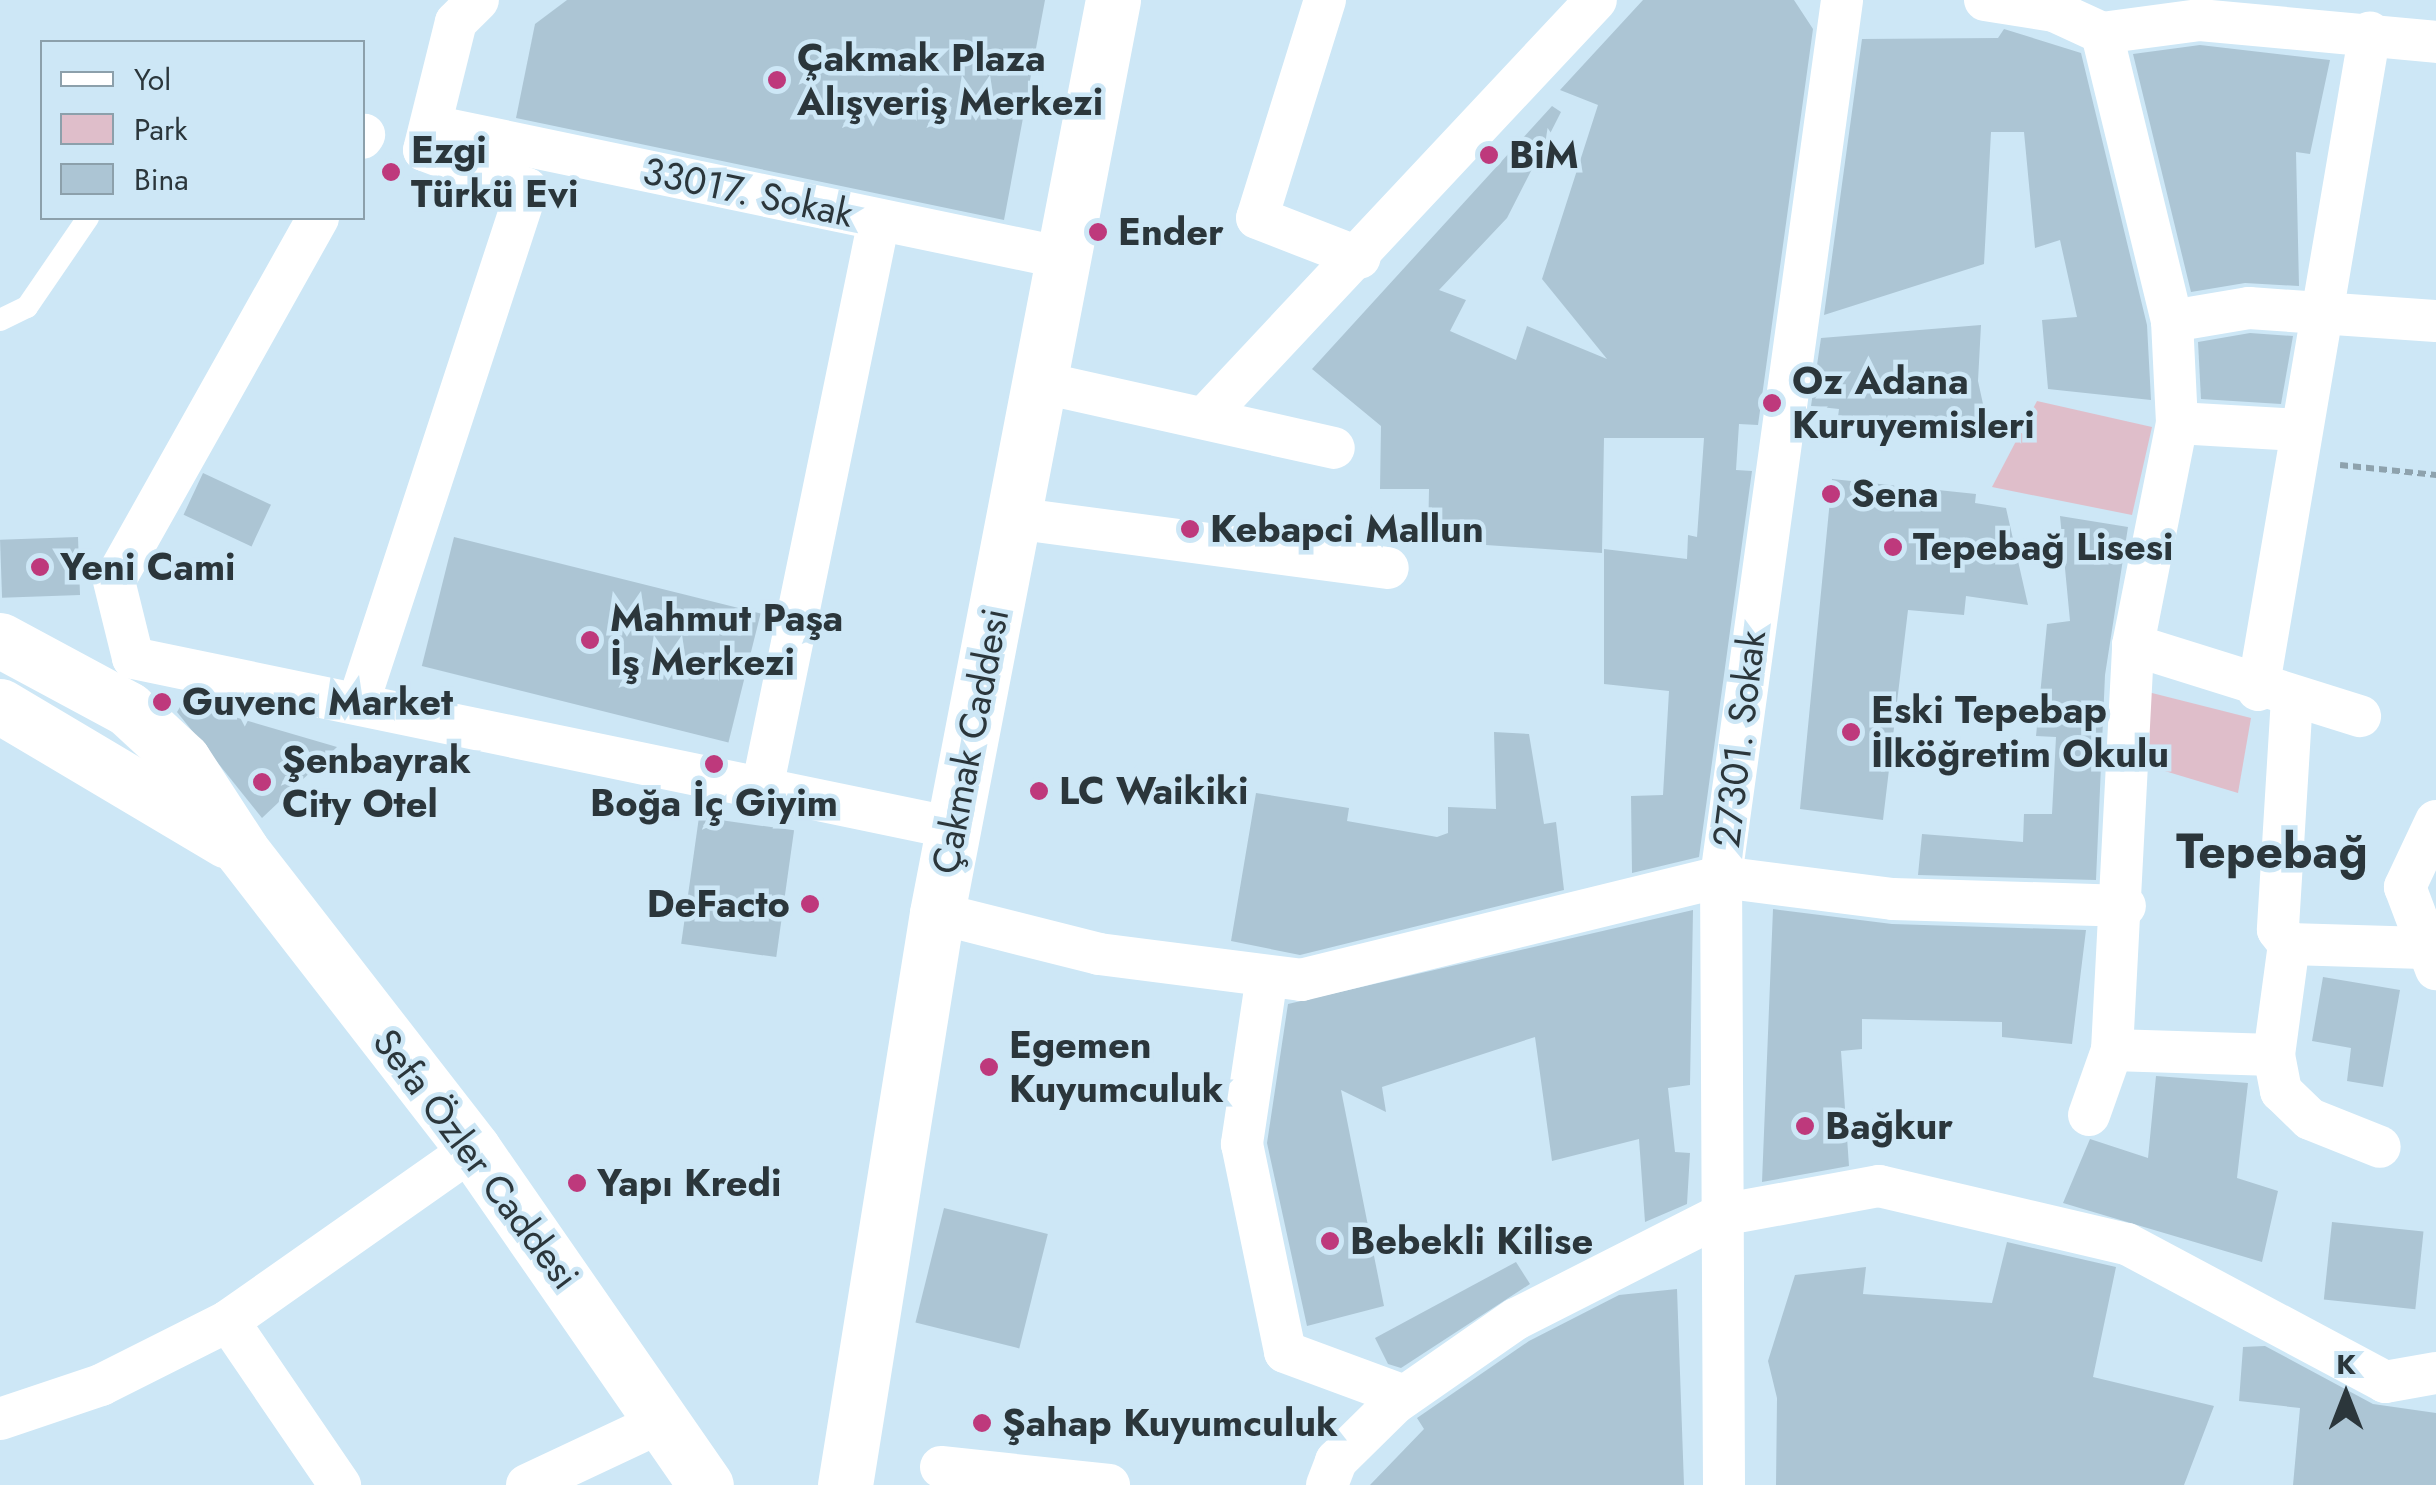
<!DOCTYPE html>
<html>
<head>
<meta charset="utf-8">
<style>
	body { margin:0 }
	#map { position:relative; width:2436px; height:1485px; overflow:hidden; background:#cde7f6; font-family:Jost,sans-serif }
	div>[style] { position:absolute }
	.green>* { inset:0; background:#dfbeca }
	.building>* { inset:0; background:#acc5d4; transform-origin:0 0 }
	.path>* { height:6px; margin-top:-3px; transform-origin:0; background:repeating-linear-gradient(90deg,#8ea2ad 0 8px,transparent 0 13px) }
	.service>* { height:22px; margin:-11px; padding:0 11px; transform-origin:11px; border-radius:11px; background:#fff }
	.minor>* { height:42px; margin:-21px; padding:0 21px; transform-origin:21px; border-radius:21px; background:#fff }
	.secondary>* { height:55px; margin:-27.5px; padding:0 27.5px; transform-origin:27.5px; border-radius:27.5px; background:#fff }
	.dots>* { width:28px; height:28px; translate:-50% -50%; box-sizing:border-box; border:5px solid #cde7f6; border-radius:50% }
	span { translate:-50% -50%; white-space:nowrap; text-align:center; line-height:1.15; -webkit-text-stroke:9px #cde7f6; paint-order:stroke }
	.poi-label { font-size:38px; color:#2b363b; font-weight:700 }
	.left { translate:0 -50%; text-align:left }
	.right { translate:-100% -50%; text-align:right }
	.street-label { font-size:38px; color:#2b363b }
	.district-label { font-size:48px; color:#2b363b; font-weight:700 }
	.legend { position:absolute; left:40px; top:40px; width:325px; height:180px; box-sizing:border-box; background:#cde7f6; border:2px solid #8ca0ab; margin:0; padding:12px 18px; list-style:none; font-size:30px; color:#2b363b }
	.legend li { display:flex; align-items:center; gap:20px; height:50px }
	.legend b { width:50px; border:2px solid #8ca0ab }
	.north { position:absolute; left:2296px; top:1345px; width:100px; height:100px; -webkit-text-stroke:8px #cde7f6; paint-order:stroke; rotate:0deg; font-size:28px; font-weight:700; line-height:40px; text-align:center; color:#2b363b }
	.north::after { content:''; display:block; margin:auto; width:35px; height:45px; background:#2b363b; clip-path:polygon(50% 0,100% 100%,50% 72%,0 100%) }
</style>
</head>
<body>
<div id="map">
	<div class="green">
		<i style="clip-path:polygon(2037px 401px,2152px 427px,2132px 515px,1992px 487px)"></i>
		<i style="clip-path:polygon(2148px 692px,2251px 718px,2238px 793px,2148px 766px)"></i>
	</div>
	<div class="building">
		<i style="clip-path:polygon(567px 0,1045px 0,1004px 220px,516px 118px,535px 24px)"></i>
		<i style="clip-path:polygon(1643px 0,1794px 0,1813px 29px,1758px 425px,1739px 424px,1736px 470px,1752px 471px,1699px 857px,1632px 873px,1631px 796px,1663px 795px,1669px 691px,1604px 684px,1604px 549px,1687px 559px,1688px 535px,1697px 537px,1704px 438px,1604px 438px,1602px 553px,1428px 541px,1429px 489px,1380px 489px,1381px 426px,1312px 369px,1552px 106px,1561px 112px,1507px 218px,1439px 290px,1466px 300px,1450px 331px,1516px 360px,1527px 326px,1607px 359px,1542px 279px,1598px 105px,1560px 90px)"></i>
		<i style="clip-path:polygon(2004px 29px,2081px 53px,2147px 325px,2151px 400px,2048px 389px,2042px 320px,2077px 317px,2060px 240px,2035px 248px,2024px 132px,1991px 132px,1984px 264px,1824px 315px,1862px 39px,1998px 38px)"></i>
		<i style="clip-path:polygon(2200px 45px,2330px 60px,2310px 154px,2296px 152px,2299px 286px,2245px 283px,2191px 292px,2133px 54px)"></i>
		<i style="clip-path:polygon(1981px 325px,1978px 381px,1988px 427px,1837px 425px,1839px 409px,1811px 406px,1821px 338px)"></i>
		<i style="clip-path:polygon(2250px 333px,2293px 336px,2281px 404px,2201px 399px,2198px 342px)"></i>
		<i style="left:203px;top:473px;width:75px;height:46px;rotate:25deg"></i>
		<i style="clip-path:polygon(1832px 479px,1976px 494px,1975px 503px,2006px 508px,2028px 605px,1966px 596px,1964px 615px,1908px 610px,1883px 820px,1800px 809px)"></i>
		<i style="clip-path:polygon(2060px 516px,2128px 527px,2105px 675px,2096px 880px,1918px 875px,1922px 834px,2023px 842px,2024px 814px,2052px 814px,2056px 737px,2036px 736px,2047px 624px,2070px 621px)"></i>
		<i style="left:78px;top:537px;width:58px;height:78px;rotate:88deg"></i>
		<i style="left:454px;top:537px;width:316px;height:133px;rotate:14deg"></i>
		<i style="clip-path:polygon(183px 702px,337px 747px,262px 818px,177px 712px)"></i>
		<i style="clip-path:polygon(1494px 732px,1529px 734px,1544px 824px,1556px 822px,1564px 890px,1300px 955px,1231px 941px,1256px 793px,1349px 808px,1347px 821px,1437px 837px,1448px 833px,1448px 807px,1496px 809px)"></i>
		<i style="left:699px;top:817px;width:96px;height:128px;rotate:8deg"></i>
		<i style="clip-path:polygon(1773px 909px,1892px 924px,2086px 930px,2072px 1044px,2002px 1037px,2002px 1022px,1862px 1019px,1862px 1049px,1841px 1051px,1849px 1166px,1762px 1182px)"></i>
		<i style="clip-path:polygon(1693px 910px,1690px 1085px,1668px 1088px,1675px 1152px,1690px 1153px,1687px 1204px,1645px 1222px,1639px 1139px,1552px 1161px,1535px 1037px,1382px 1087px,1386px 1112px,1341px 1090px,1384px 1306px,1307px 1326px,1267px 1143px,1288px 1004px)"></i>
		<i style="clip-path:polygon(2323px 977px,2400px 990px,2383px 1087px,2347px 1081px,2351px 1048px,2312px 1041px)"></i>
		<i style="clip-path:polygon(2156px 1076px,2248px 1083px,2237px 1178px,2278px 1191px,2262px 1262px,2063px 1203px,2090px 1139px,2148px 1158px)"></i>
		<i style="left:944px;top:1208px;width:107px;height:118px;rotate:14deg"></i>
		<i style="left:2332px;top:1222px;width:92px;height:78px;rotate:6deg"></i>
		<i style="clip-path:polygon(2007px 1242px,2116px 1267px,2093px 1377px,2214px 1406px,2184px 1485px,1776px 1485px,1777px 1398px,1768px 1361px,1795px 1275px,1866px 1267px,1863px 1294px,1992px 1303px)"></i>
		<i style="clip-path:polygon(1516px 1262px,1530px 1284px,1401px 1368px,1388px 1364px,1375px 1338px)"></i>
		<i style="clip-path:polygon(1677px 1289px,1684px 1485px,1370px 1485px,1424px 1429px,1417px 1418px,1529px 1341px,1619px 1295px)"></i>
		<i style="clip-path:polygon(2265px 1346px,2373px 1404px,2436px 1413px,2436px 1485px,2293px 1485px,2300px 1408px,2239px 1401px,2243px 1347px)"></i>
	</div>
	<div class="path">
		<i style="left:2340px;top:465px;width:97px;rotate:5.9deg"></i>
	</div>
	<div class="service">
		<i style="left:0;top:320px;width:30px;rotate:-26deg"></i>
		<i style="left:27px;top:307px;width:108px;rotate:-55.6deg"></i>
	</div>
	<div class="minor">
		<i style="left:1325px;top:0;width:228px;rotate:107.3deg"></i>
		<i style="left:1257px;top:218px;width:110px;rotate:21.2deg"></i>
		<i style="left:1985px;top:0;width:70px;rotate:9.1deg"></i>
		<i style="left:2054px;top:11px;width:53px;rotate:24.6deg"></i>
		<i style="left:2102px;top:33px;width:99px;rotate:-7.6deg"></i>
		<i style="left:2200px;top:20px;width:237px;rotate:5.3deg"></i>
		<i style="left:432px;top:126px;width:646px;rotate:11.8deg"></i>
		<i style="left:362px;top:138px;width:4px;rotate:-56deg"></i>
		<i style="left:318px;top:218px;width:416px;rotate:119.3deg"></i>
		<i style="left:114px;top:581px;width:79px;rotate:76.1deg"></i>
		<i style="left:133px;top:658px;width:837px;rotate:11.71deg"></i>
		<i style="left:2172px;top:321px;width:78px;rotate:-9.6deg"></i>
		<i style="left:2249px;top:308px;width:187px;rotate:4deg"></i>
		<i style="left:1039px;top:382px;width:302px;rotate:12.6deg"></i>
		<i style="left:1206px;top:416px;width:570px;rotate:-46.85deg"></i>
		<i style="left:2177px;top:423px;width:123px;rotate:3.3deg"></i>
		<i style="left:1013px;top:518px;width:378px;rotate:7.6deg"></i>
		<i style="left:2133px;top:645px;width:238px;rotate:17.4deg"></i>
		<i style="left:2258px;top:690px;width:667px;rotate:-80.34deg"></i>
		<i style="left:2292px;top:698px;width:232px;rotate:93.5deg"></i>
		<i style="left:2278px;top:930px;width:18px;rotate:52deg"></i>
		<i style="left:2289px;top:944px;width:135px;rotate:1.7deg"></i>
		<i style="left:358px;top:704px;width:542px;rotate:-71.83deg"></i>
		<i style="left:527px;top:189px;width:110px;rotate:-159.3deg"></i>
		<i style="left:424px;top:150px;width:132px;rotate:-76deg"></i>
		<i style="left:456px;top:22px;width:31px;rotate:-45deg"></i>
		<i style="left:763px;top:784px;width:576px;rotate:-78.38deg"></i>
		<i style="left:2436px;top:821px;width:73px;rotate:115.2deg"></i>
		<i style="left:2405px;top:887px;width:88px;rotate:69.3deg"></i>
		<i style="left:937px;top:913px;width:167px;rotate:14.2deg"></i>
		<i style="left:1099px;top:954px;width:204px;rotate:7.3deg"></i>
		<i style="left:1301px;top:980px;width:432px;rotate:-13.8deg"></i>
		<i style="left:1721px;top:877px;width:173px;rotate:7.3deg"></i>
		<i style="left:1893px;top:899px;width:232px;rotate:1.7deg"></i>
		<i style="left:2289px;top:944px;width:112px;rotate:97.7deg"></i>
		<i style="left:2274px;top:1055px;width:37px;rotate:79deg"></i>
		<i style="left:2281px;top:1091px;width:40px;rotate:44deg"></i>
		<i style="left:2310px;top:1119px;width:75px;rotate:21.8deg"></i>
		<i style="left:1267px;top:976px;width:170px;rotate:98.5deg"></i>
		<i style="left:1242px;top:1144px;width:212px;rotate:78.3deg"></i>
		<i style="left:1285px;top:1352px;width:127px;rotate:20.3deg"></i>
		<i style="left:2112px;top:1050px;width:162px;rotate:1.8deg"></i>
		<i style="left:2089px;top:1115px;width:69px;rotate:-70.5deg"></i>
		<i style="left:2112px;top:1050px;width:406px;rotate:-87deg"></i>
		<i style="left:2133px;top:645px;width:226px;rotate:-78.8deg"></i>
		<i style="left:2177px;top:423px;width:102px;rotate:-92.8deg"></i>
		<i style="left:2172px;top:321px;width:296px;rotate:-103.7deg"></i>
		<i style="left:228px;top:1321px;width:199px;rotate:55.7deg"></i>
		<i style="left:0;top:1419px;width:107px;rotate:-18.6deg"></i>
		<i style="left:101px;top:1385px;width:142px;rotate:-26.7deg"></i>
		<i style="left:228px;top:1321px;width:299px;rotate:-35.1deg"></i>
		<i style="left:941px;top:1467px;width:169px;rotate:6.1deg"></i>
		<i style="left:527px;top:1485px;width:153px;rotate:-25.1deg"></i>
		<i style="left:1327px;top:1485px;width:26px;rotate:-69deg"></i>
		<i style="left:1336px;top:1461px;width:83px;rotate:-44.5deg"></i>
		<i style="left:1395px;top:1403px;width:147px;rotate:-34.8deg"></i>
		<i style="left:1516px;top:1319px;width:230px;rotate:-26.9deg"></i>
		<i style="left:1721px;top:1215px;width:161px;rotate:-10.4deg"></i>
		<i style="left:1879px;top:1186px;width:255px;rotate:13.2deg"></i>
		<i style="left:2127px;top:1244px;width:293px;rotate:28.1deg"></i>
		<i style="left:2385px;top:1382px;width:52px;rotate:-10deg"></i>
		<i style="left:1724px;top:1485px;width:608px;rotate:-90.28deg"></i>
		<i style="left:1721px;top:877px;width:885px;rotate:-82.14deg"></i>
	</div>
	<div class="secondary">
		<i style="left:0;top:640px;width:145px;rotate:28.3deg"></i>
		<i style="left:128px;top:709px;width:75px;rotate:42.8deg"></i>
		<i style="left:183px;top:760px;width:108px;rotate:57deg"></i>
		<i style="left:242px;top:851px;width:377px;rotate:52.2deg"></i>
		<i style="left:473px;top:1149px;width:409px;rotate:55.3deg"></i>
		<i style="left:0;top:706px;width:264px;rotate:30.7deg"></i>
		<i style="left:845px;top:1485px;width:579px;rotate:-80.86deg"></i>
		<i style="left:937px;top:913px;width:930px;rotate:-79.09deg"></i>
	</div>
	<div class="dots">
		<i style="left:777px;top:80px;background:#be397c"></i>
		<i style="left:1489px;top:155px;background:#be397c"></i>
		<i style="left:391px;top:172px;background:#be397c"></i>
		<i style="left:1098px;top:232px;background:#be397c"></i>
		<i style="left:1772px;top:403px;background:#be397c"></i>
		<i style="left:1831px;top:494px;background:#be397c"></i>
		<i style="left:1190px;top:529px;background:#be397c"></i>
		<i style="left:1893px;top:547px;background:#be397c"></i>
		<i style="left:40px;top:567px;background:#be397c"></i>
		<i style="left:590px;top:640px;background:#be397c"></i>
		<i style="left:162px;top:702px;background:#be397c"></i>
		<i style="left:1851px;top:732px;background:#be397c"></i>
		<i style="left:714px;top:764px;background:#be397c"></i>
		<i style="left:262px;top:782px;background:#be397c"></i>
		<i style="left:1039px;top:791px;background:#be397c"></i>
		<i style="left:810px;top:904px;background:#be397c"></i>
		<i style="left:989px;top:1067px;background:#be397c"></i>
		<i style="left:1805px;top:1126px;background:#be397c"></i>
		<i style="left:577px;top:1183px;background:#be397c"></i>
		<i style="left:1330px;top:1241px;background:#be397c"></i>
		<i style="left:982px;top:1423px;background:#be397c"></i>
	</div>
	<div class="poi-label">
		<span class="left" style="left:797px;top:80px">Çakmak Plaza<br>Alışveriş Merkezi</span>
		<span class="left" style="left:411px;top:172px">Ezgi<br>Türkü Evi</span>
		<span class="left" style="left:1509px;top:155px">BiM</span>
		<span class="left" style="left:1118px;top:232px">Ender</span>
		<span class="left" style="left:1792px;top:403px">Oz Adana<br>Kuruyemisleri</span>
		<span class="left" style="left:1851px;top:494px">Sena</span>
		<span class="left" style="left:1210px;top:529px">Kebapci Mallun</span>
		<span class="left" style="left:1913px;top:547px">Tepebağ Lisesi</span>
		<span class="left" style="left:60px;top:567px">Yeni Cami</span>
		<span class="left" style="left:610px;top:640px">Mahmut Paşa<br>İş Merkezi</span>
		<span class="left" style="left:182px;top:702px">Guvenc Market</span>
		<span class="left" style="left:1871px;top:732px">Eski Tepebap<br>İlköğretim Okulu</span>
		<span class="left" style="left:282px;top:782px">Şenbayrak<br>City Otel</span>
		<span class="left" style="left:1059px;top:791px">LC Waikiki</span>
		<span style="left:714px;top:803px">Boğa İç Giyim</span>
		<span class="right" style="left:790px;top:904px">DeFacto</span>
		<span class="left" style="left:1009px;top:1067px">Egemen<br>Kuyumculuk</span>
		<span class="left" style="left:1825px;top:1126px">Bağkur</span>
		<span class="left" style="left:597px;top:1183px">Yapı Kredi</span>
		<span class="left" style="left:1350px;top:1241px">Bebekli Kilise</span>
		<span class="left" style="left:1002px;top:1423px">Şahap Kuyumculuk</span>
	</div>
	<div class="street-label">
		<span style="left:748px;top:192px;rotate:12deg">33017. Sokak</span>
		<span style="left:1739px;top:739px;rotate:-83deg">27301. Sokak</span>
		<span style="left:970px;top:741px;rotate:-79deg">Çakmak Caddesi</span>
		<span style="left:476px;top:1159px;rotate:53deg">Sefa Özler Caddesi</span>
	</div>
	<div class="district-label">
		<span style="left:2272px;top:852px">Tepebağ</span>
	</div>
	<ul class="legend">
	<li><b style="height:12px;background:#fff"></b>Yol</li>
	<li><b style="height:28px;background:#dfbeca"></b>Park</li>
	<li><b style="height:28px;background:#acc5d4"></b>Bina</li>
	</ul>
	<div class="north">K</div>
</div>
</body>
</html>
